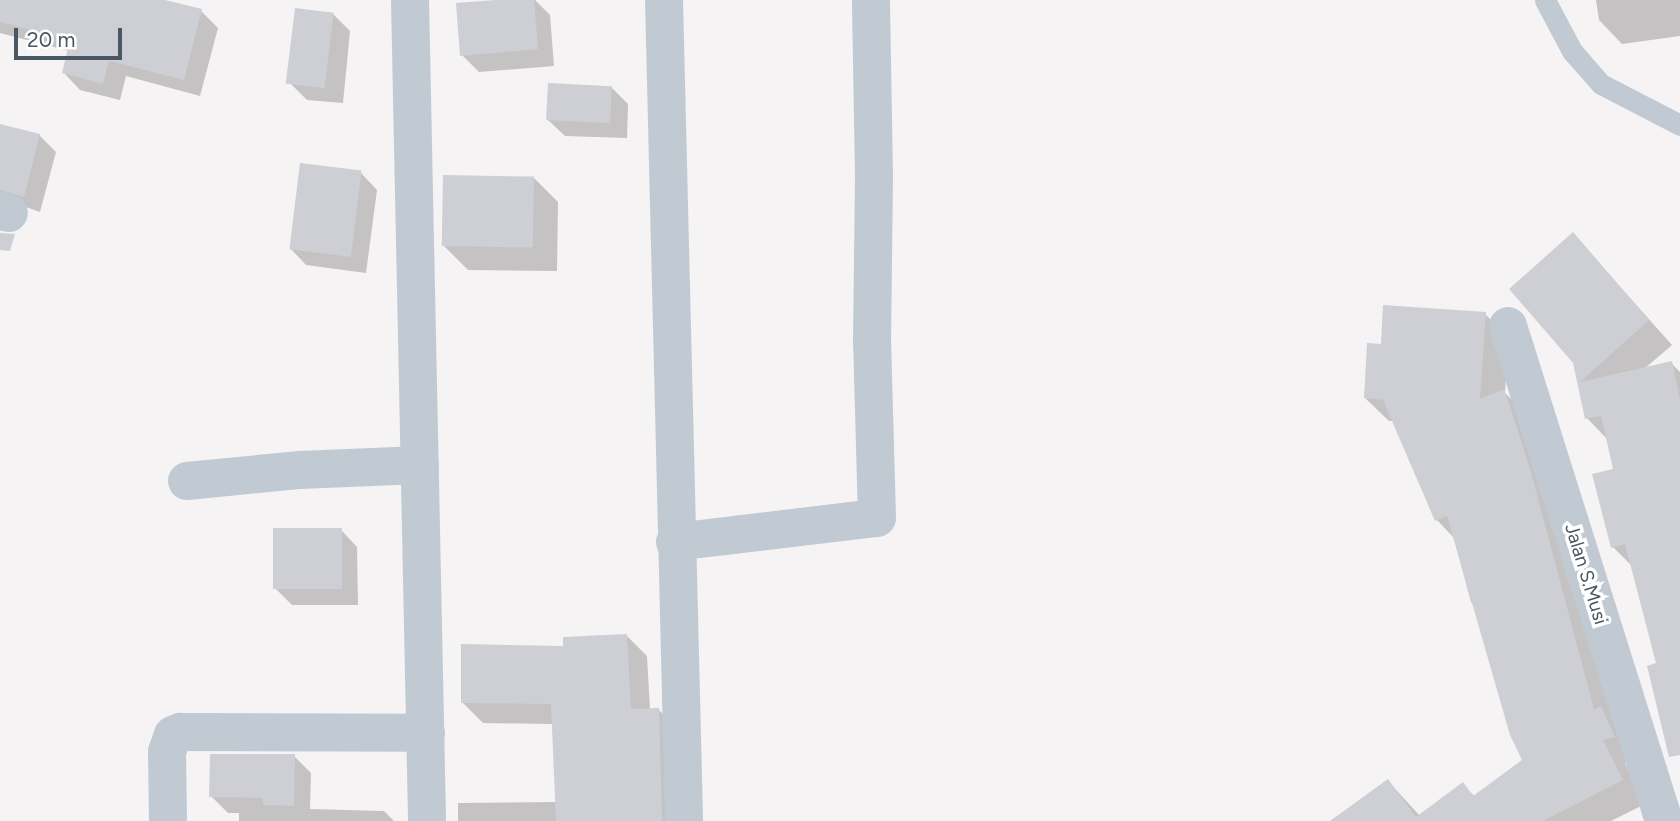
<!DOCTYPE html>
<html>
<head>
<meta charset="utf-8">
<style>
	body { margin:0 }
	#map { position:relative; width:1680px; height:821px; overflow:hidden; background:#f5f3f3; font-family:Figtree,sans-serif }
	div>[style] { position:absolute }
	.shadow>* { inset:0; background:#0003 }
	.building>* { inset:0; background:#cdcfd5; transform-origin:0 0 }
	.lane>* { height:21px; margin:-10.5px; padding:0 10.5px; transform-origin:10.5px; border-radius:10.5px; background:#c1cad2 }
	.street>* { height:38px; margin:-19px; padding:0 19px; transform-origin:19px; border-radius:19px; background:#c1cad2 }
	span { translate:-50% -50%; white-space:nowrap; text-align:center; line-height:1.15; -webkit-text-stroke:7px #fff; paint-order:stroke }
	.street-label { font-size:19px; color:#4a5661 }
	.scale { position:absolute; left:14px; top:28px; width:108px; height:32px; box-sizing:border-box; border:4px solid #4a5661; border-top:0; padding-left:9px; font-size:21px; line-height:24px; white-space:nowrap; color:#4a5661; -webkit-text-stroke:5px #fff; paint-order:stroke }
</style>
</head>
<body>
<div id="map">
	<div class="shadow">
		<i style="clip-path:polygon(0 0,157px 0,201px 11px,218px 28px,200px 96px,126px 76px,120px 100px,80px 90px,64px 73px,69px 51px,0 33px)"></i>
		<i style="clip-path:polygon(517px 0,535px 0,550px 15px,554px 66px,479px 72px,462px 55px)"></i>
		<i style="clip-path:polygon(1596px 0,1680px 0,1680px 36px,1622px 44px,1599px 20px)"></i>
		<i style="clip-path:polygon(333px 14px,350px 31px,343px 103px,307px 100px,290px 83px)"></i>
		<i style="clip-path:polygon(612px 88px,628px 104px,627px 138px,565px 136px,548px 120px)"></i>
		<i style="clip-path:polygon(0 125px,39px 135px,56px 152px,40px 212px,23px 206px,0 208px)"></i>
		<i style="clip-path:polygon(361px 173px,377px 190px,366px 273px,306px 265px,290px 248px)"></i>
		<i style="clip-path:polygon(534px 178px,558px 202px,557px 271px,468px 270px,444px 246px)"></i>
		<i style="clip-path:polygon(1573px 234px,1672px 345px,1644px 369px,1671px 363px,1680px 372px,1680px 742px,1632px 566px,1613px 547px,1615px 470px,1608px 440px,1587px 418px,1575px 363px)"></i>
		<i style="clip-path:polygon(1485px 314px,1508px 337px,1505px 393px,1527px 414px,1637px 760px,1625px 763px,1645px 804px,1611px 821px,1333px 821px,1388px 781px,1420px 816px,1463px 784px,1475px 797px,1524px 760px,1476px 607px,1471px 602px,1454px 538px,1437px 520px,1394px 421px,1389px 421px,1365px 398px,1382px 346px)"></i>
		<i style="clip-path:polygon(341px 530px,357px 547px,358px 605px,292px 605px,276px 589px)"></i>
		<i style="clip-path:polygon(626px 635px,647px 656px,650px 710px,659px 710px,679px 731px,682px 821px,458px 821px,458px 803px,556px 802px,553px 724px,483px 723px,462px 702px,565px 648px)"></i>
		<i style="clip-path:polygon(294px 756px,311px 773px,310px 809px,384px 811px,394px 821px,239px 821px,239px 813px,228px 813px,211px 796px)"></i>
	</div>
	<div class="building">
		<i style="clip-path:polygon(0 0,165px 0,202px 9px,184px 80px,109px 61px,103px 84px,62px 73px,70px 40px,0 22px)"></i>
		<i style="clip-path:polygon(496px 0,534px 0,538px 49px,460px 56px,456px 3px)"></i>
		<i style="left:295px;top:8px;width:39px;height:76px;rotate:7deg"></i>
		<i style="left:548px;top:83px;width:64px;height:37px;rotate:3deg"></i>
		<i style="clip-path:polygon(0 124px,40px 134px,24px 197px,0 190px)"></i>
		<i style="left:300px;top:163px;width:62px;height:87px;rotate:7deg"></i>
		<i style="left:443px;top:175px;width:91px;height:71px;rotate:1deg"></i>
		<i style="clip-path:polygon(1573px 232px,1649px 320px,1580px 382px,1672px 361px,1680px 400px,1680px 755px,1669px 757px,1647px 666px,1656px 663px,1625px 544px,1611px 548px,1592px 474px,1613px 469px,1601px 416px,1585px 419px,1573px 363px,1509px 289px)"></i>
		<i style="clip-path:polygon(0 233px,15px 234px,10px 251px,0 250px)"></i>
		<i style="clip-path:polygon(1383px 305px,1486px 312px,1480px 399px,1504px 389px,1508px 400px,1531px 472px,1594px 709px,1601px 706px,1615px 737px,1603px 740px,1623px 780px,1543px 821px,1330px 821px,1388px 779px,1416px 817px,1463px 782px,1473px 796px,1522px 760px,1510px 735px,1447px 516px,1435px 521px,1383px 400px,1364px 398px,1367px 343px,1381px 344px)"></i>
		<i style="left:342px;top:528px;width:61px;height:69px;rotate:90deg"></i>
		<i style="clip-path:polygon(627px 634px,631px 709px,659px 708px,662px 821px,556px 821px,551px 704px,461px 703px,461px 644px,563px 646px,563px 637px)"></i>
		<i style="clip-path:polygon(210px 754px,295px 754px,294px 806px,263px 805px,263px 798px,209px 797px)"></i>
	</div>
	<div class="lane">
		<i style="left:1545px;top:0;width:58px;rotate:62.1deg"></i>
		<i style="left:1572px;top:51px;width:44px;rotate:48.7deg"></i>
		<i style="left:1601px;top:84px;width:89px;rotate:27.4deg"></i>
	</div>
	<div class="street">
		<i style="left:410px;top:0;width:821px;rotate:88.81deg"></i>
		<i style="left:664px;top:0;width:821px;rotate:88.6deg"></i>
		<i style="left:0;top:211px;width:9px;rotate:13deg"></i>
		<i style="left:1508px;top:326px;width:519px;rotate:72.51deg"></i>
		<i style="left:187px;top:481px;width:114px;rotate:-5.6deg"></i>
		<i style="left:300px;top:470px;width:120px;rotate:-2.4deg"></i>
		<i style="left:675px;top:542px;width:203px;rotate:-6.8deg"></i>
		<i style="left:877px;top:518px;width:176px;rotate:-91.6deg"></i>
		<i style="left:872px;top:342px;width:166px;rotate:-89.3deg"></i>
		<i style="left:874px;top:176px;width:176px;rotate:-91deg"></i>
		<i style="left:168px;top:821px;width:69px;rotate:-90.8deg"></i>
		<i style="left:167px;top:752px;width:18px;rotate:-71deg"></i>
		<i style="left:173px;top:735px;width:8px;rotate:-23deg"></i>
		<i style="left:180px;top:732px;width:246px;rotate:0.2deg"></i>
	</div>
	<div class="street-label">
		<span style="left:1586px;top:574px;rotate:73deg">Jalan S.Musi</span>
	</div>
	<div class="scale">20 m</div>
</div>
</body>
</html>
